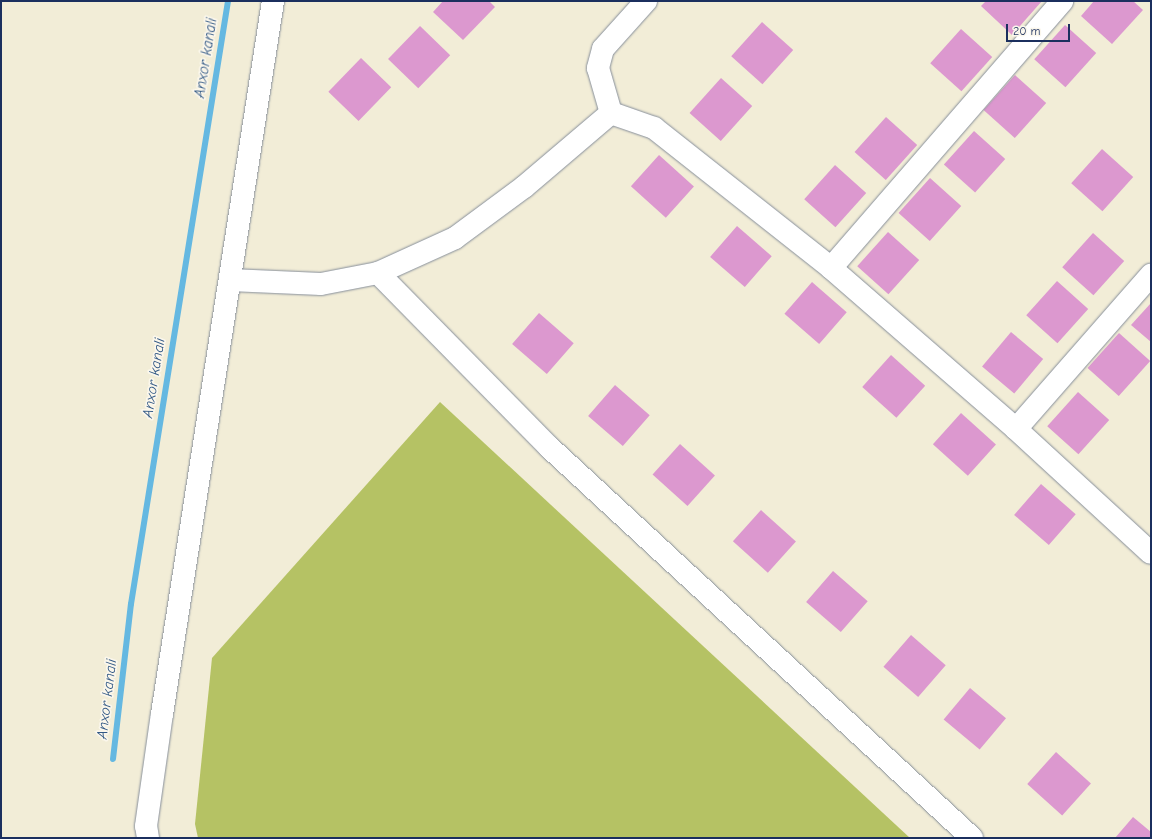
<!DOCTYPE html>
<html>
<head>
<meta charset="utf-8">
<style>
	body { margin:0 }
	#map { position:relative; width:1152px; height:839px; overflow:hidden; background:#f2edd7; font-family:"Comic Neue",sans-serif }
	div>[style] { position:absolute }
	.green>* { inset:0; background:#b5c264 }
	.stream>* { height:6px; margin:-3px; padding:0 3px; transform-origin:3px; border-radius:3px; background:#65b8e1 }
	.building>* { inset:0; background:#dc98cf; transform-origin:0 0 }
	.roads { filter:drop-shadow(0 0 1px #868e9a) drop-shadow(0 0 1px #868e9a) }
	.minor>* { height:22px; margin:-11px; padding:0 11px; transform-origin:11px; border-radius:11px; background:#fff }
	span { translate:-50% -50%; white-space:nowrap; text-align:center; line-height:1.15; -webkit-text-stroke:3.5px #fbf7ec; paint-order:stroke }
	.water-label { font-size:15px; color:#315885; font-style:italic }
	.frame { position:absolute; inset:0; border:2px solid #1b2f5e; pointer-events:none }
	.scale { position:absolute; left:1006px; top:24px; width:64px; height:18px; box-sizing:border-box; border:2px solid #1b2f5e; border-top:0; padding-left:5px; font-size:12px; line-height:14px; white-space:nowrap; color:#1b2f5e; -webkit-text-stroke:3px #fbf7ec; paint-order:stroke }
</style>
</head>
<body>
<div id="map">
	<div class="green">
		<i style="clip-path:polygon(440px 402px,910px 838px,198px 838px,195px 824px,212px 658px)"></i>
	</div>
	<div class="stream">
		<i style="left:113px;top:759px;width:156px;rotate:-83.4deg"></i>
		<i style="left:131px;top:604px;width:611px;rotate:-80.86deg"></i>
	</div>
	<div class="building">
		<i style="clip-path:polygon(443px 1px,489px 1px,495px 7px,463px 40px,433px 12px)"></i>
		<i style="clip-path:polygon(986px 1px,1042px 1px,1012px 35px,981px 6px)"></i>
		<i style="clip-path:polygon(1094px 1px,1133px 1px,1143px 10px,1112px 44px,1081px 16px)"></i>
		<i style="left:762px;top:22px;width:42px;height:46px;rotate:42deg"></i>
		<i style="left:1065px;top:25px;width:42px;height:46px;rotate:42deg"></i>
		<i style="left:420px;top:26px;width:42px;height:46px;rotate:44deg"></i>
		<i style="left:961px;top:29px;width:42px;height:46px;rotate:42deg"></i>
		<i style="left:361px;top:58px;width:42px;height:47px;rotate:44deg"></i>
		<i style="left:1015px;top:75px;width:42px;height:47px;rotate:42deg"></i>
		<i style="left:721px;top:78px;width:42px;height:47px;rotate:42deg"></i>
		<i style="left:886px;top:117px;width:42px;height:47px;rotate:42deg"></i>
		<i style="left:974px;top:131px;width:42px;height:45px;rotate:42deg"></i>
		<i style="left:1102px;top:149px;width:42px;height:46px;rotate:42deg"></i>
		<i style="left:659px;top:155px;width:47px;height:42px;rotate:42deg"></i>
		<i style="left:835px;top:165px;width:42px;height:46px;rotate:42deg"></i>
		<i style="left:930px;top:178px;width:42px;height:47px;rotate:42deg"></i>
		<i style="left:737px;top:226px;width:46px;height:41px;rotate:41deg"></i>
		<i style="left:888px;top:232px;width:42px;height:46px;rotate:42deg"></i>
		<i style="left:1093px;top:233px;width:42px;height:46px;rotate:42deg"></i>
		<i style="left:1057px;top:281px;width:42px;height:46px;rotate:42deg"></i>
		<i style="left:812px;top:282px;width:46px;height:42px;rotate:41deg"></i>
		<i style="clip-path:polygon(1151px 303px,1151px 342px,1131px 325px)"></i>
		<i style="left:539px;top:313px;width:46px;height:41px;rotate:41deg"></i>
		<i style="left:1011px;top:332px;width:42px;height:45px;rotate:40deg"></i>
		<i style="left:1119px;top:333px;width:42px;height:47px;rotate:42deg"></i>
		<i style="left:891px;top:355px;width:46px;height:43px;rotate:42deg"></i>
		<i style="left:615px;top:385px;width:46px;height:41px;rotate:41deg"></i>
		<i style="left:1078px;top:392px;width:42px;height:46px;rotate:42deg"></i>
		<i style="left:961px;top:413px;width:47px;height:42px;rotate:42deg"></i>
		<i style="left:680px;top:444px;width:47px;height:41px;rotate:42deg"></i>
		<i style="left:1041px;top:484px;width:46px;height:41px;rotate:41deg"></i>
		<i style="left:761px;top:510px;width:47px;height:42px;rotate:42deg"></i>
		<i style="left:833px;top:571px;width:46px;height:41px;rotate:41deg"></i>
		<i style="left:911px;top:635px;width:46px;height:42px;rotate:41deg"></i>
		<i style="left:970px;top:688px;width:47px;height:41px;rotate:40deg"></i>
		<i style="left:1056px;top:752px;width:47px;height:43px;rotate:42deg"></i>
		<i style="clip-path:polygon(1133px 817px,1151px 832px,1151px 838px,1115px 838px)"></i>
	</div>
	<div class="roads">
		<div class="minor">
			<i style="left:646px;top:1px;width:64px;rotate:131.9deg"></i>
			<i style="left:603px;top:49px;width:20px;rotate:105deg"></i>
			<i style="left:598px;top:68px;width:47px;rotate:73.9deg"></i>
			<i style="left:611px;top:113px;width:46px;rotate:19.2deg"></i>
			<i style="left:654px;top:128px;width:226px;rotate:38.3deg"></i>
			<i style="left:831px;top:268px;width:245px;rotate:41deg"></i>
			<i style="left:1016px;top:429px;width:183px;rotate:42.6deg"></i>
			<i style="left:831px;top:268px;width:353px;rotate:-49.1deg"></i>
			<i style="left:378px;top:273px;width:244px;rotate:45.5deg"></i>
			<i style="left:549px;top:447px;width:576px;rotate:42.75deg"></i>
			<i style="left:230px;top:280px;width:91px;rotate:2.5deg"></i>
			<i style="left:321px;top:284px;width:58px;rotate:-10.9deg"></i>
			<i style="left:378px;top:273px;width:85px;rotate:-24.4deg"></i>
			<i style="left:455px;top:238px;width:86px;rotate:-36.5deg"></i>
			<i style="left:524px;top:187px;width:114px;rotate:-40.4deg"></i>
			<i style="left:1016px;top:429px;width:205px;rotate:-48.8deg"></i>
			<i style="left:148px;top:838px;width:12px;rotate:-99deg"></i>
			<i style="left:146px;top:826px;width:113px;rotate:-81.9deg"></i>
			<i style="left:162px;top:714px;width:722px;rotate:-81.15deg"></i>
		</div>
	</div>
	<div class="water-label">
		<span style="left:206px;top:58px;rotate:-81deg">Anxor kanali</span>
		<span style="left:154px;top:378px;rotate:-81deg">Anxor kanali</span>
		<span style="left:107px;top:699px;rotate:-83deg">Anxor kanali</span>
	</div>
	<div class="frame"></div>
	<div class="scale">20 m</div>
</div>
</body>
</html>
